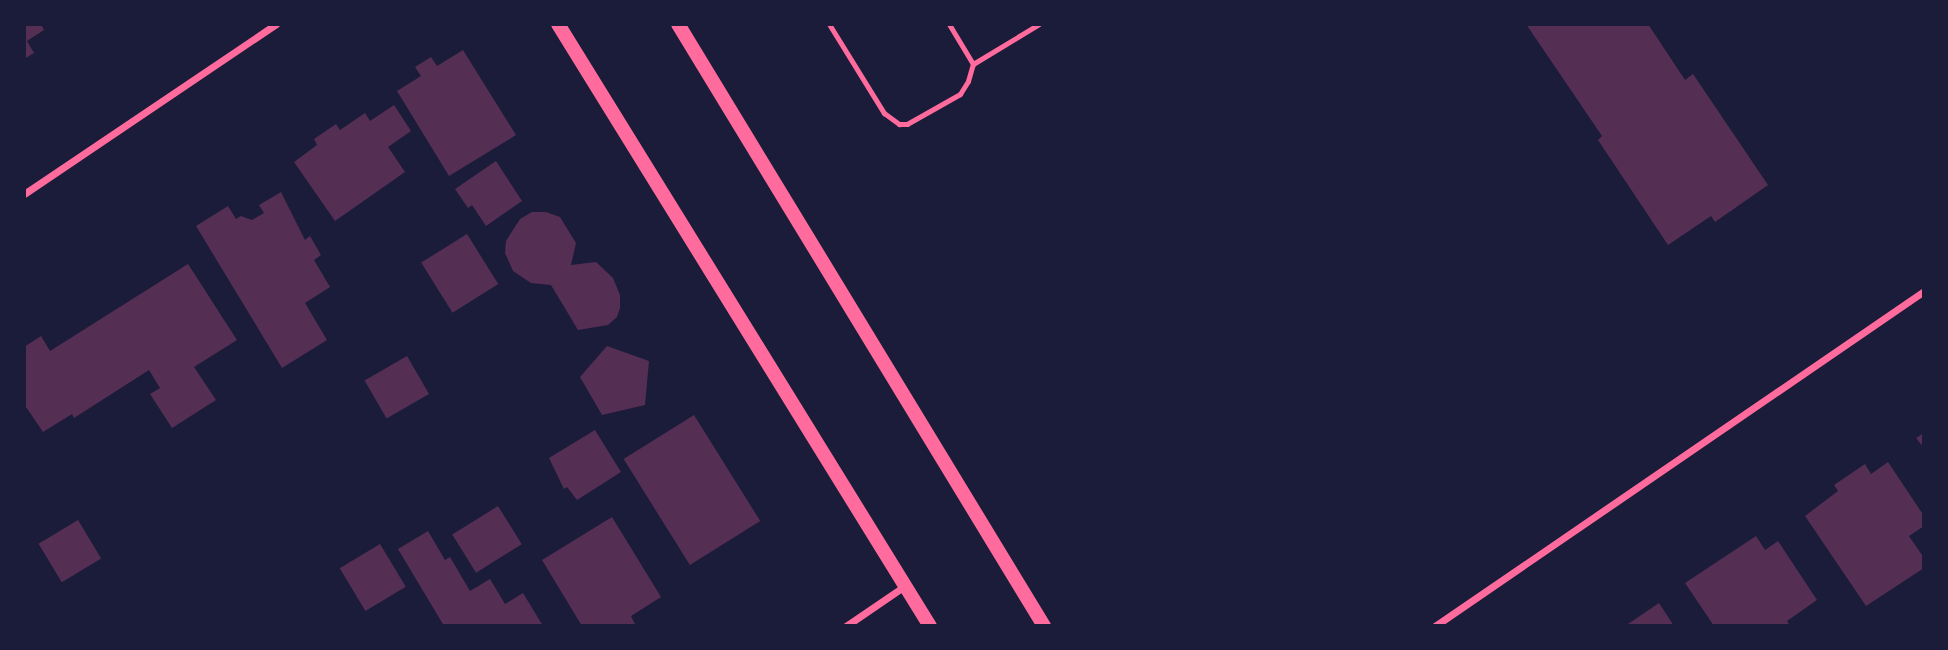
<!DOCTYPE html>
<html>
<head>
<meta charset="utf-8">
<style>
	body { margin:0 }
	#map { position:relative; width:1948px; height:650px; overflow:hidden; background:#1b1b3a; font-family:"Sofia Sans Condensed",sans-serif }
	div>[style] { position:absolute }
	.building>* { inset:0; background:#542f53; transform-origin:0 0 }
	.service>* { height:5px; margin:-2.5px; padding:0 2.5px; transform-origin:2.5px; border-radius:2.5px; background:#ff6b9d }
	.minor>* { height:7px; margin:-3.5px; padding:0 3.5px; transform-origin:3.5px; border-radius:3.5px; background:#ff6b9d }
	.secondary>* { height:14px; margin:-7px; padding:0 7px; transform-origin:7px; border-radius:7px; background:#ff6b9d }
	span { translate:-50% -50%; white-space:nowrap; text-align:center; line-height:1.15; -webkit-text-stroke:6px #1b1b3a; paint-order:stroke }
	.frame { position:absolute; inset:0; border:26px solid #1b1b3a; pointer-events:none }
</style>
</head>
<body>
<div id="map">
	<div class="building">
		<i style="clip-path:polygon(24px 24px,41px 24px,44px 30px,27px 41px,34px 53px,24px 59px)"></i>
		<i style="clip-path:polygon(1526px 24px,1648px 24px,1685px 80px,1693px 74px,1768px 185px,1715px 222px,1711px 216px,1668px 245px,1598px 140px,1602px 136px)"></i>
		<i style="clip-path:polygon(463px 50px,516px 135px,449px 176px,397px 91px,421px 76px,415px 67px,431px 57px,437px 66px)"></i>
		<i style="clip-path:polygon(394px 105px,411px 131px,388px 147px,405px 172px,335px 221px,294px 162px,317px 145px,314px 139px,336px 124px,340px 130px,365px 113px,370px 121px)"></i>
		<i style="clip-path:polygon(496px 161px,522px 201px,486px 226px,472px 205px,468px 208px,455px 189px)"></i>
		<i style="clip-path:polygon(281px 192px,305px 240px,310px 236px,321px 255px,314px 260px,330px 287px,305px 303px,327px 340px,282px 368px,196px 226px,228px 206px,236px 219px,241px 216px,252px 220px,264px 213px,259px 205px)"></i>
		<i style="clip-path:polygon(532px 212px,546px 212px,560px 217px,576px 243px,571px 265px,596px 262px,613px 278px,620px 295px,620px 308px,617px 317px,608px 325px,578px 330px,551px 285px,531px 283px,513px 271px,505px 253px,506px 241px,520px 219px)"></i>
		<i style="left:467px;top:234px;width:59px;height:54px;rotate:58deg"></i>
		<i style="clip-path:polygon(188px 264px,237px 340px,194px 367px,216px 400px,172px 428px,150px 394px,160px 388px,149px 370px,74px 418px,72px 414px,43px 432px,24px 404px,24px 347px,41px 336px,50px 351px)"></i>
		<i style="clip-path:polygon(607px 346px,649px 361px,645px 405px,602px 415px,580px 377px)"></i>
		<i style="left:407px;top:356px;width:44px;height:49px;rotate:60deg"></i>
		<i style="left:694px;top:415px;width:125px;height:83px;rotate:58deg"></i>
		<i style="clip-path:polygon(595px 430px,621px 472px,577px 500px,567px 487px,564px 489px,549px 458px)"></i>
		<i style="clip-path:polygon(1924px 433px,1924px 448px,1916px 438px)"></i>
		<i style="clip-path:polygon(1888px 462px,1924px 516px,1924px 526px,1909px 536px,1924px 558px,1924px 568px,1866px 606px,1805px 516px,1838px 491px,1834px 485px,1865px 464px,1871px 474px)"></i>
		<i style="left:498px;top:506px;width:45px;height:54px;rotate:58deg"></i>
		<i style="clip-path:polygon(612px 517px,661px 597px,631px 616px,636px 626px,582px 626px,542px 560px)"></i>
		<i style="left:78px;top:520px;width:45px;height:46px;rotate:59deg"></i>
		<i style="clip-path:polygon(428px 531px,445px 560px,450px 557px,470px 591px,490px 579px,505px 604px,523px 593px,543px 626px,444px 626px,398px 549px)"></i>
		<i style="clip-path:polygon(1756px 536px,1765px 550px,1778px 541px,1817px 600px,1787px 621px,1790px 626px,1714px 626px,1685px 583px)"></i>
		<i style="left:380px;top:544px;width:50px;height:47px;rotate:59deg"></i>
		<i style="clip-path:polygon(1659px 603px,1674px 626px,1625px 626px)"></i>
	</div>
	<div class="service">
		<i style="left:829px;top:24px;width:105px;rotate:58.3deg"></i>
		<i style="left:884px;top:113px;width:19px;rotate:36deg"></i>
		<i style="left:899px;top:124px;width:8px"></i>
		<i style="left:907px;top:124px;width:61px;rotate:-29.5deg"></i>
		<i style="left:960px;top:94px;width:15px;rotate:-58deg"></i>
		<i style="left:968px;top:81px;width:18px;rotate:-74deg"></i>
		<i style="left:973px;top:64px;width:47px;rotate:-121deg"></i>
		<i style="left:973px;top:64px;width:77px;rotate:-31.2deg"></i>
	</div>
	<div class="minor">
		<i style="left:24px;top:194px;width:304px;rotate:-34deg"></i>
		<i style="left:846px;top:626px;width:73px;rotate:-34.3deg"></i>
		<i style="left:1435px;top:626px;width:593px;rotate:-34.41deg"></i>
	</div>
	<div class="secondary">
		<i style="left:558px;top:24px;width:708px;rotate:58.29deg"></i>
		<i style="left:678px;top:24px;width:705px;rotate:58.7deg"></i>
	</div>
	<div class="frame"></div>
</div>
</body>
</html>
